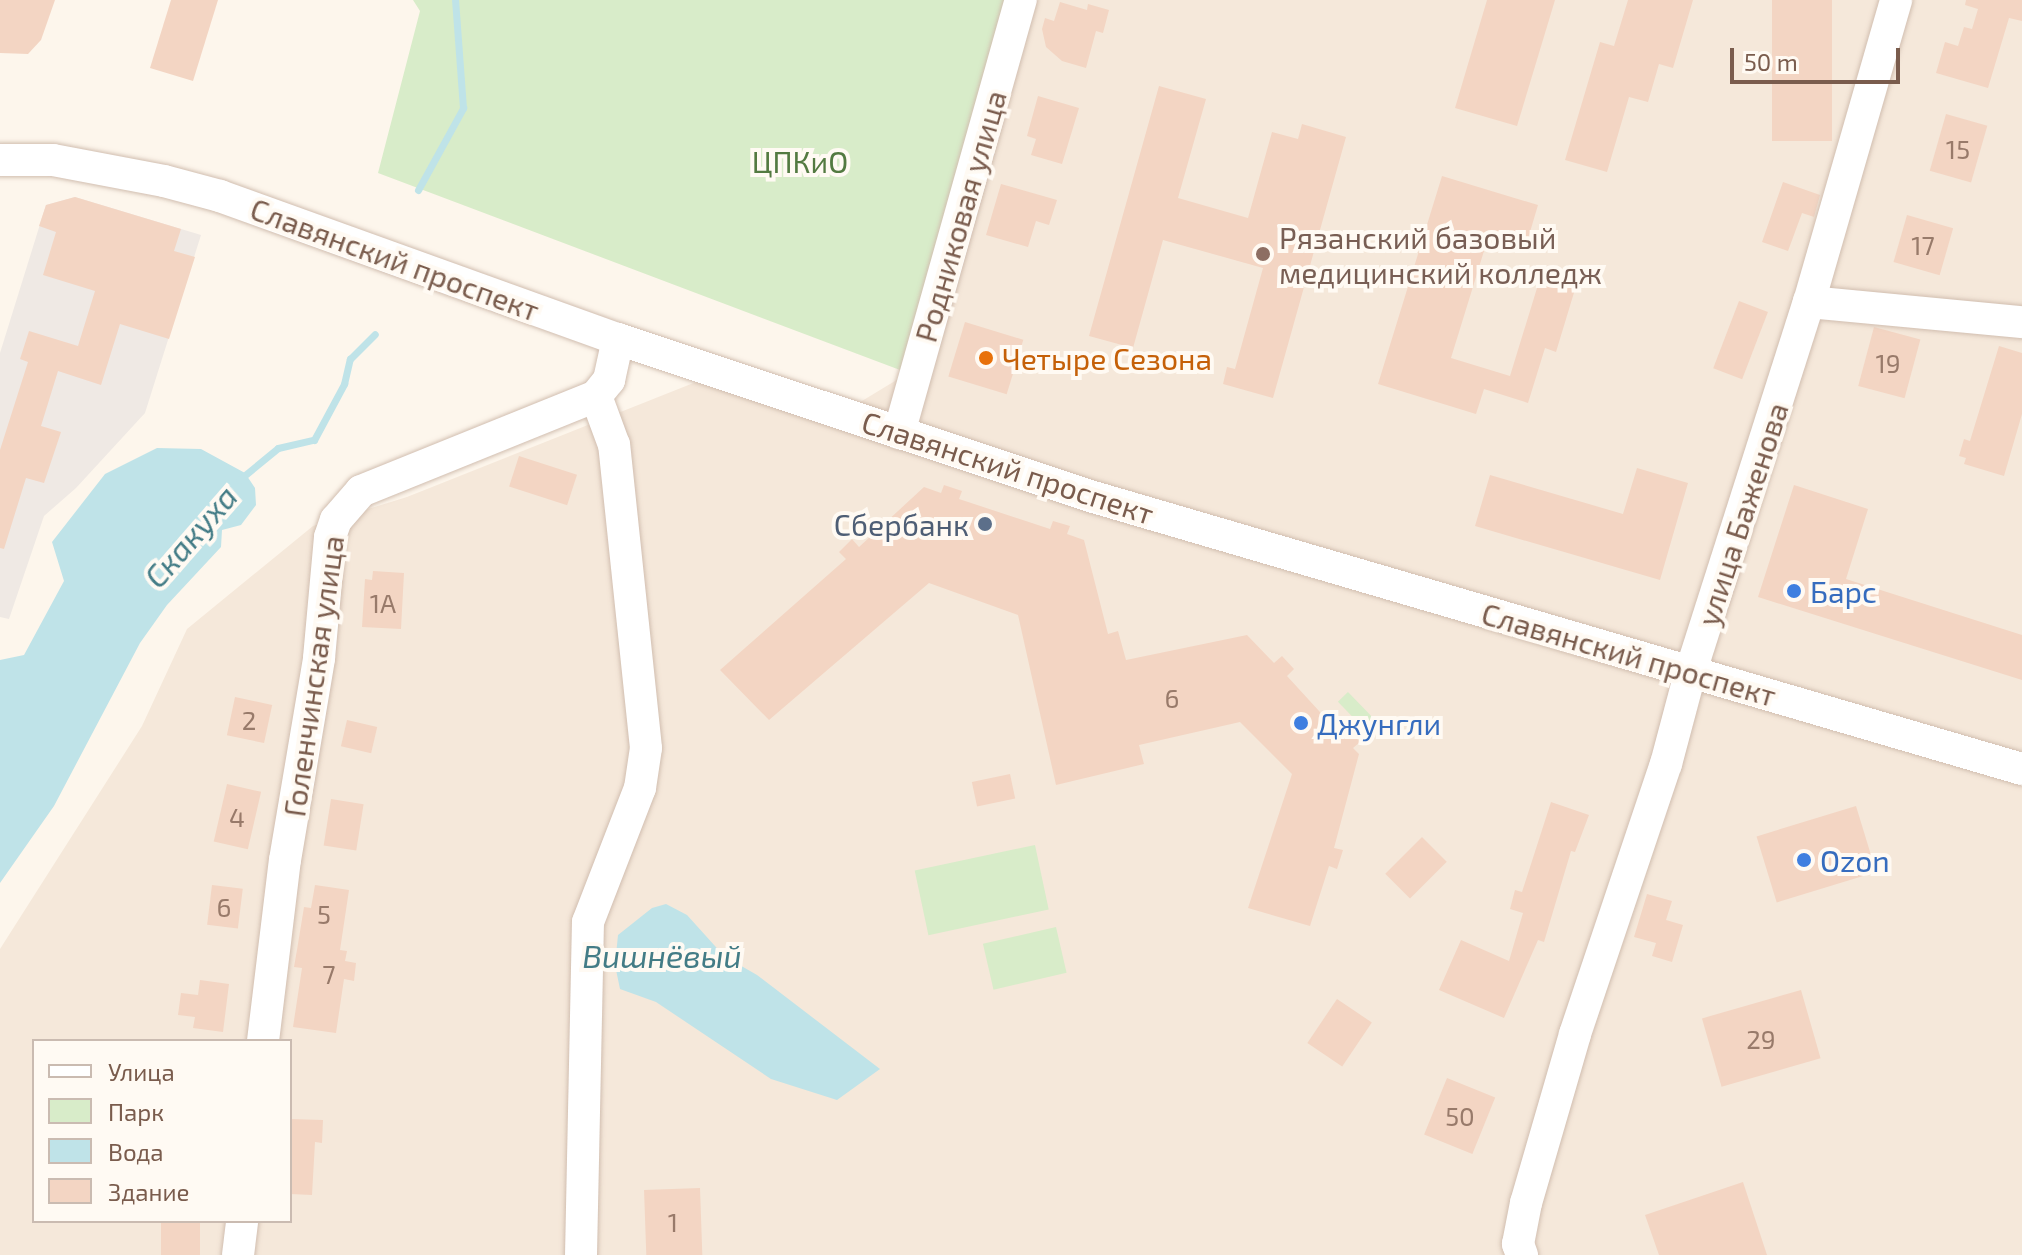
<!DOCTYPE html>
<html>
<head>
<meta charset="utf-8">
<style>
	body { margin:0 }
	#map { position:relative; width:2022px; height:1255px; overflow:hidden; background:#fdf6ec; font-family:"Exo 2",sans-serif }
	div>[style] { position:absolute }
	.residential>* { inset:0; background:#f5e8da }
	.industrial>* { inset:0; background:#efe9e4 }
	.green>* { inset:0; background:#d8ecc9; transform-origin:0 0 }
	.water>* { inset:0; background:#bfe3e8 }
	.stream>* { height:7px; margin:-3.5px; padding:0 3.5px; transform-origin:3.5px; border-radius:3.5px; background:#bfe3e8 }
	.building>* { inset:0; background:#f3d5c3; transform-origin:0 0 }
	.roads { filter:drop-shadow(0 0 2px #d1beb0) drop-shadow(0 0 2px #d1beb0) }
	.minor>* { height:32px; margin:-16px; padding:0 16px; transform-origin:16px; border-radius:16px; background:#fff }
	.dots>* { width:22px; height:22px; translate:-50% -50%; box-sizing:border-box; border:4px solid #fffaf3; border-radius:50% }
	span { translate:-50% -50%; white-space:nowrap; text-align:center; line-height:1.15; -webkit-text-stroke:8px #fffaf3; paint-order:stroke }
	.number-label { font-size:26px; color:#987a6a }
	.number-label span { -webkit-text-stroke-width:0 }
	.park-label { font-size:30px; color:#537a41 }
	.street-label { font-size:30px; color:#7a5c4d }
	.education-label { font-size:30px; color:#785e54 }
	.left { translate:0 -50%; text-align:left }
	.food-label { font-size:30px; color:#c56008 }
	.service-label { font-size:30px; color:#4e5e75 }
	.right { translate:-100% -50%; text-align:right }
	.shop-label { font-size:30px; color:#366cbe }
	.water-label { font-size:32px; color:#437c86; font-style:italic }
	.legend { position:absolute; left:32px; top:1039px; width:260px; height:184px; box-sizing:border-box; background:#fffaf3; border:2px solid #cabbb1; margin:0; padding:10px 14px; list-style:none; font-size:24px; color:#7a5c4d }
	.legend li { display:flex; align-items:center; gap:16px; height:40px }
	.legend b { width:40px; border:2px solid #cabbb1 }
	.scale { position:absolute; left:1730px; top:48px; width:170px; height:36px; box-sizing:border-box; border:4px solid #7a5c4d; border-top:0; padding-left:10px; font-size:24px; line-height:28px; white-space:nowrap; color:#7a5c4d; -webkit-text-stroke:6px #fffaf3; paint-order:stroke }
</style>
</head>
<body>
<div id="map">
	<div class="residential">
		<i style="clip-path:polygon(evenodd,1012px 0,2022px 0,2022px 1255px,0 1255px,0 949px,142px 726px,187px 629px,313px 526px,407px 497px,696px 382px,834px 418px,908px 373px,1012px 0,34px 1041px,290px 1041px,290px 1221px,34px 1221px,34px 1041px)"></i>
	</div>
	<div class="industrial">
		<i style="clip-path:polygon(75px 197px,201px 235px,145px 413px,76px 488px,44px 516px,9px 619px,0 617px,0 353px,46px 205px)"></i>
	</div>
	<div class="green">
		<i style="clip-path:polygon(413px 0,1012px 0,908px 373px,378px 173px,420px 11px)"></i>
		<i style="left:1348px;top:692px;width:46px;height:14px;rotate:46deg"></i>
		<i style="left:1035px;top:845px;width:66px;height:123px;rotate:78deg"></i>
		<i style="left:1056px;top:927px;width:47px;height:75px;rotate:77deg"></i>
	</div>
	<div class="water">
		<i style="clip-path:polygon(157px 448px,201px 449px,245px 473px,255px 488px,256px 505px,241px 525px,222px 530px,221px 547px,167px 605px,140px 643px,54px 806px,0 883px,0 660px,24px 655px,64px 581px,52px 542px,105px 474px)"></i>
		<i style="clip-path:polygon(666px 904px,687px 915px,724px 956px,757px 975px,880px 1069px,837px 1100px,771px 1079px,656px 1002px,620px 989px,615px 965px,618px 935px,652px 908px)"></i>
	</div>
	<div class="stream">
		<i style="left:418px;top:190px;width:94px;rotate:-61.2deg"></i>
		<i style="left:463px;top:108px;width:108px;rotate:-94.2deg"></i>
		<i style="left:239px;top:480px;width:50px;rotate:-39.4deg"></i>
		<i style="left:278px;top:448px;width:37px;rotate:-13deg"></i>
		<i style="left:314px;top:440px;width:64px;rotate:-61.8deg"></i>
		<i style="left:344px;top:384px;width:26px;rotate:-77deg"></i>
		<i style="left:350px;top:359px;width:35px;rotate:-45deg"></i>
	</div>
	<div class="building">
		<i style="clip-path:polygon(0 0,55px 0,41px 40px,28px 54px,0 53px)"></i>
		<i style="clip-path:polygon(171px 0,218px 0,193px 81px,150px 68px)"></i>
		<i style="clip-path:polygon(1487px 0,1555px 0,1517px 126px,1455px 108px)"></i>
		<i style="clip-path:polygon(1628px 0,1693px 0,1673px 68px,1659px 64px,1648px 102px,1629px 97px,1607px 172px,1565px 160px,1600px 42px,1614px 46px)"></i>
		<i style="left:1772px;top:0;width:60px;height:141px"></i>
		<i style="clip-path:polygon(1966px 0,2022px 0,2022px 21px,2009px 18px,1988px 88px,1936px 73px,1945px 42px,1958px 46px,1964px 27px,1972px 29px,1978px 9px,1965px 5px)"></i>
		<i style="clip-path:polygon(1060px 2px,1087px 10px,1088px 4px,1109px 10px,1103px 33px,1096px 31px,1086px 68px,1062px 61px,1046px 47px,1042px 29px,1045px 18px,1054px 21px)"></i>
		<i style="clip-path:polygon(1159px 86px,1206px 99px,1178px 198px,1248px 218px,1272px 132px,1298px 139px,1302px 124px,1346px 137px,1273px 398px,1223px 384px,1227px 367px,1235px 369px,1263px 268px,1163px 240px,1133px 348px,1089px 336px)"></i>
		<i style="clip-path:polygon(1038px 96px,1079px 108px,1062px 164px,1031px 155px,1036px 139px,1027px 136px)"></i>
		<i style="left:1946px;top:114px;width:43px;height:59px;rotate:16deg"></i>
		<i style="clip-path:polygon(1442px 176px,1538px 205px,1525px 249px,1488px 238px,1451px 358px,1510px 376px,1541px 275px,1576px 286px,1556px 352px,1545px 348px,1528px 403px,1484px 389px,1476px 414px,1378px 384px)"></i>
		<i style="clip-path:polygon(1783px 182px,1820px 195px,1814px 217px,1802px 213px,1788px 251px,1762px 242px)"></i>
		<i style="clip-path:polygon(1001px 184px,1057px 200px,1049px 225px,1036px 221px,1028px 247px,986px 235px)"></i>
		<i style="clip-path:polygon(75px 197px,181px 229px,174px 251px,195px 257px,169px 339px,120px 324px,101px 385px,58px 371px,41px 426px,61px 432px,44px 483px,26px 478px,4px 549px,0 548px,0 450px,28px 362px,20px 359px,29px 331px,78px 346px,95px 291px,43px 275px,56px 232px,39px 226px,46px 205px)"></i>
		<i style="left:1907px;top:215px;width:48px;height:49px;rotate:16deg"></i>
		<i style="left:1739px;top:301px;width:31px;height:72px;rotate:21deg"></i>
		<i style="left:965px;top:322px;width:61px;height:57px;rotate:17deg"></i>
		<i style="left:1874px;top:327px;width:48px;height:61px;rotate:15deg"></i>
		<i style="clip-path:polygon(1999px 346px,2022px 353px,2022px 414px,2004px 476px,1964px 464px,1966px 458px,1959px 456px,1964px 439px,1970px 441px)"></i>
		<i style="left:519px;top:456px;width:61px;height:32px;rotate:18deg"></i>
		<i style="clip-path:polygon(1637px 468px,1688px 483px,1660px 580px,1475px 526px,1490px 475px,1623px 514px)"></i>
		<i style="clip-path:polygon(944px 485px,962px 491px,959px 499px,1050px 529px,1053px 521px,1070px 526px,1067px 534px,1084px 540px,1108px 634px,1118px 631px,1126px 660px,1247px 635px,1274px 663px,1282px 656px,1294px 669px,1287px 676px,1341px 735px,1348px 729px,1360px 742px,1353px 748px,1359px 754px,1334px 848px,1343px 850px,1337px 869px,1329px 866px,1310px 926px,1248px 908px,1292px 774px,1240px 722px,1139px 745px,1144px 764px,1056px 785px,1018px 615px,929px 583px,769px 720px,720px 670px,846px 559px,839px 552px,852px 539px,859px 547px,924px 487px,941px 493px)"></i>
		<i style="clip-path:polygon(1794px 485px,1868px 509px,1846px 579px,2022px 635px,2022px 680px,1758px 597px)"></i>
		<i style="clip-path:polygon(373px 571px,404px 573px,401px 629px,362px 627px,365px 579px,372px 580px)"></i>
		<i style="left:235px;top:697px;width:38px;height:39px;rotate:12deg"></i>
		<i style="left:347px;top:720px;width:31px;height:27px;rotate:13deg"></i>
		<i style="left:1010px;top:774px;width:25px;height:39px;rotate:78deg"></i>
		<i style="left:227px;top:784px;width:35px;height:59px;rotate:13deg"></i>
		<i style="left:331px;top:799px;width:33px;height:47px;rotate:9deg"></i>
		<i style="clip-path:polygon(1551px 802px,1589px 815px,1575px 852px,1571px 851px,1544px 942px,1538px 940px,1504px 1018px,1439px 990px,1461px 940px,1509px 961px,1523px 913px,1510px 909px,1515px 890px,1522px 892px)"></i>
		<i style="left:1856px;top:806px;width:69px;height:104px;rotate:73deg"></i>
		<i style="left:1422px;top:837px;width:35px;height:52px;rotate:45deg"></i>
		<i style="left:212px;top:885px;width:31px;height:40px;rotate:7deg"></i>
		<i style="clip-path:polygon(315px 885px,349px 890px,340px 950px,347px 951px,345px 961px,356px 963px,354px 981px,344px 979px,336px 1033px,293px 1027px,302px 968px,294px 967px,297px 950px,304px 907px,311px 908px)"></i>
		<i style="clip-path:polygon(1647px 894px,1672px 901px,1666px 920px,1683px 925px,1672px 962px,1652px 956px,1656px 943px,1634px 937px)"></i>
		<i style="clip-path:polygon(200px 980px,229px 984px,223px 1032px,193px 1028px,195px 1017px,178px 1015px,181px 993px,198px 995px)"></i>
		<i style="left:1801px;top:990px;width:71px;height:103px;rotate:74deg"></i>
		<i style="left:1337px;top:999px;width:42px;height:53px;rotate:34deg"></i>
		<i style="left:1447px;top:1078px;width:52px;height:61px;rotate:22deg"></i>
		<i style="clip-path:polygon(290px 1119px,323px 1120px,322px 1143px,315px 1142px,312px 1195px,290px 1194px)"></i>
		<i style="clip-path:polygon(1743px 1182px,1767px 1255px,1659px 1255px,1645px 1215px)"></i>
		<i style="left:700px;top:1188px;width:67px;height:56px;rotate:88deg"></i>
		<i style="left:161px;top:1221px;width:39px;height:34px"></i>
	</div>
	<div class="roads">
		<div class="minor">
			<i style="left:0;top:160px;width:53px"></i>
			<i style="left:53px;top:160px;width:113px;rotate:10.7deg"></i>
			<i style="left:164px;top:181px;width:58px;rotate:15deg"></i>
			<i style="left:220px;top:196px;width:423px;rotate:19.8deg"></i>
			<i style="left:618px;top:339px;width:497px;rotate:18.4deg"></i>
			<i style="left:1090px;top:496px;width:971px;rotate:16.33deg"></i>
			<i style="left:1809px;top:302px;width:214px;rotate:5.4deg"></i>
			<i style="left:899px;top:433px;width:450px;rotate:-74.3deg"></i>
			<i style="left:263px;top:1041px;width:182px;rotate:-83.1deg"></i>
			<i style="left:285px;top:860px;width:205px;rotate:-80.4deg"></i>
			<i style="left:319px;top:658px;width:121px;rotate:-84.8deg"></i>
			<i style="left:330px;top:537px;width:18px;rotate:-71deg"></i>
			<i style="left:336px;top:520px;width:38px;rotate:-49deg"></i>
			<i style="left:361px;top:491px;width:253px;rotate:-22deg"></i>
			<i style="left:596px;top:396px;width:21px;rotate:-51deg"></i>
			<i style="left:609px;top:380px;width:42px;rotate:-77.6deg"></i>
			<i style="left:238px;top:1255px;width:34px;rotate:-83deg"></i>
			<i style="left:581px;top:1255px;width:333px;rotate:-88.8deg"></i>
			<i style="left:588px;top:922px;width:144px;rotate:-68.8deg"></i>
			<i style="left:640px;top:788px;width:40px;rotate:-81.5deg"></i>
			<i style="left:646px;top:748px;width:305px;rotate:-96deg"></i>
			<i style="left:614px;top:445px;width:52px;rotate:-110.2deg"></i>
			<i style="left:1522px;top:1255px;width:12px;rotate:-110deg"></i>
			<i style="left:1518px;top:1244px;width:42px;rotate:-79deg"></i>
			<i style="left:1526px;top:1203px;width:176px;rotate:-73.8deg"></i>
			<i style="left:1575px;top:1034px;width:285px;rotate:-71.4deg"></i>
			<i style="left:1666px;top:764px;width:93px;rotate:-75.1deg"></i>
			<i style="left:1690px;top:674px;width:391px;rotate:-72.3deg"></i>
			<i style="left:1809px;top:302px;width:314px;rotate:-73.9deg"></i>
		</div>
	</div>
	<div class="dots">
		<i style="left:1263px;top:254px;background:#8d6e63"></i>
		<i style="left:986px;top:358px;background:#e8710a"></i>
		<i style="left:985px;top:524px;background:#5c6f8a"></i>
		<i style="left:1794px;top:591px;background:#3f7fe0"></i>
		<i style="left:1301px;top:723px;background:#3f7fe0"></i>
		<i style="left:1804px;top:860px;background:#3f7fe0"></i>
	</div>
	<div class="number-label">
		<span style="left:1958px;top:149px">15</span>
		<span style="left:1923px;top:245px">17</span>
		<span style="left:1888px;top:363px">19</span>
		<span style="left:383px;top:603px">1А</span>
		<span style="left:1172px;top:698px">6</span>
		<span style="left:249px;top:720px">2</span>
		<span style="left:237px;top:817px">4</span>
		<span style="left:224px;top:907px">6</span>
		<span style="left:324px;top:914px">5</span>
		<span style="left:329px;top:974px">7</span>
		<span style="left:1761px;top:1039px">29</span>
		<span style="left:1460px;top:1116px">50</span>
		<span style="left:673px;top:1222px">1</span>
	</div>
	<div class="park-label">
		<span style="left:800px;top:161px">ЦПКиО</span>
	</div>
	<div class="street-label">
		<span style="left:960px;top:216px;rotate:-74deg">Родниковая улица</span>
		<span style="left:395px;top:259px;rotate:20deg">Славянский проспект</span>
		<span style="left:1008px;top:467px;rotate:18deg">Славянский проспект</span>
		<span style="left:1742px;top:514px;rotate:-72deg">улица Баженова</span>
		<span style="left:1629px;top:654px;rotate:16deg">Славянский проспект</span>
		<span style="left:313px;top:676px;rotate:-82deg">Голенчинская улица</span>
	</div>
	<div class="education-label">
		<span class="left" style="left:1279px;top:254px">Рязанский базовый<br>медицинский колледж</span>
	</div>
	<div class="food-label">
		<span class="left" style="left:1002px;top:358px">Четыре Сезона</span>
	</div>
	<div class="service-label">
		<span class="right" style="left:969px;top:524px">Сбербанк</span>
	</div>
	<div class="shop-label">
		<span class="left" style="left:1810px;top:591px">Барс</span>
		<span class="left" style="left:1317px;top:723px">Джунгли</span>
		<span class="left" style="left:1820px;top:860px">Ozon</span>
	</div>
	<div class="water-label">
		<span style="left:190px;top:536px;rotate:-49deg">Скакуха</span>
		<span style="left:662px;top:955px">Вишнёвый</span>
	</div>
	<ul class="legend">
	<li><b style="height:10px;background:#fff"></b>Улица</li>
	<li><b style="height:22px;background:#d8ecc9"></b>Парк</li>
	<li><b style="height:22px;background:#bfe3e8"></b>Вода</li>
	<li><b style="height:22px;background:#f3d5c3"></b>Здание</li>
	</ul>
	<div class="scale">50 m</div>
</div>
</body>
</html>
